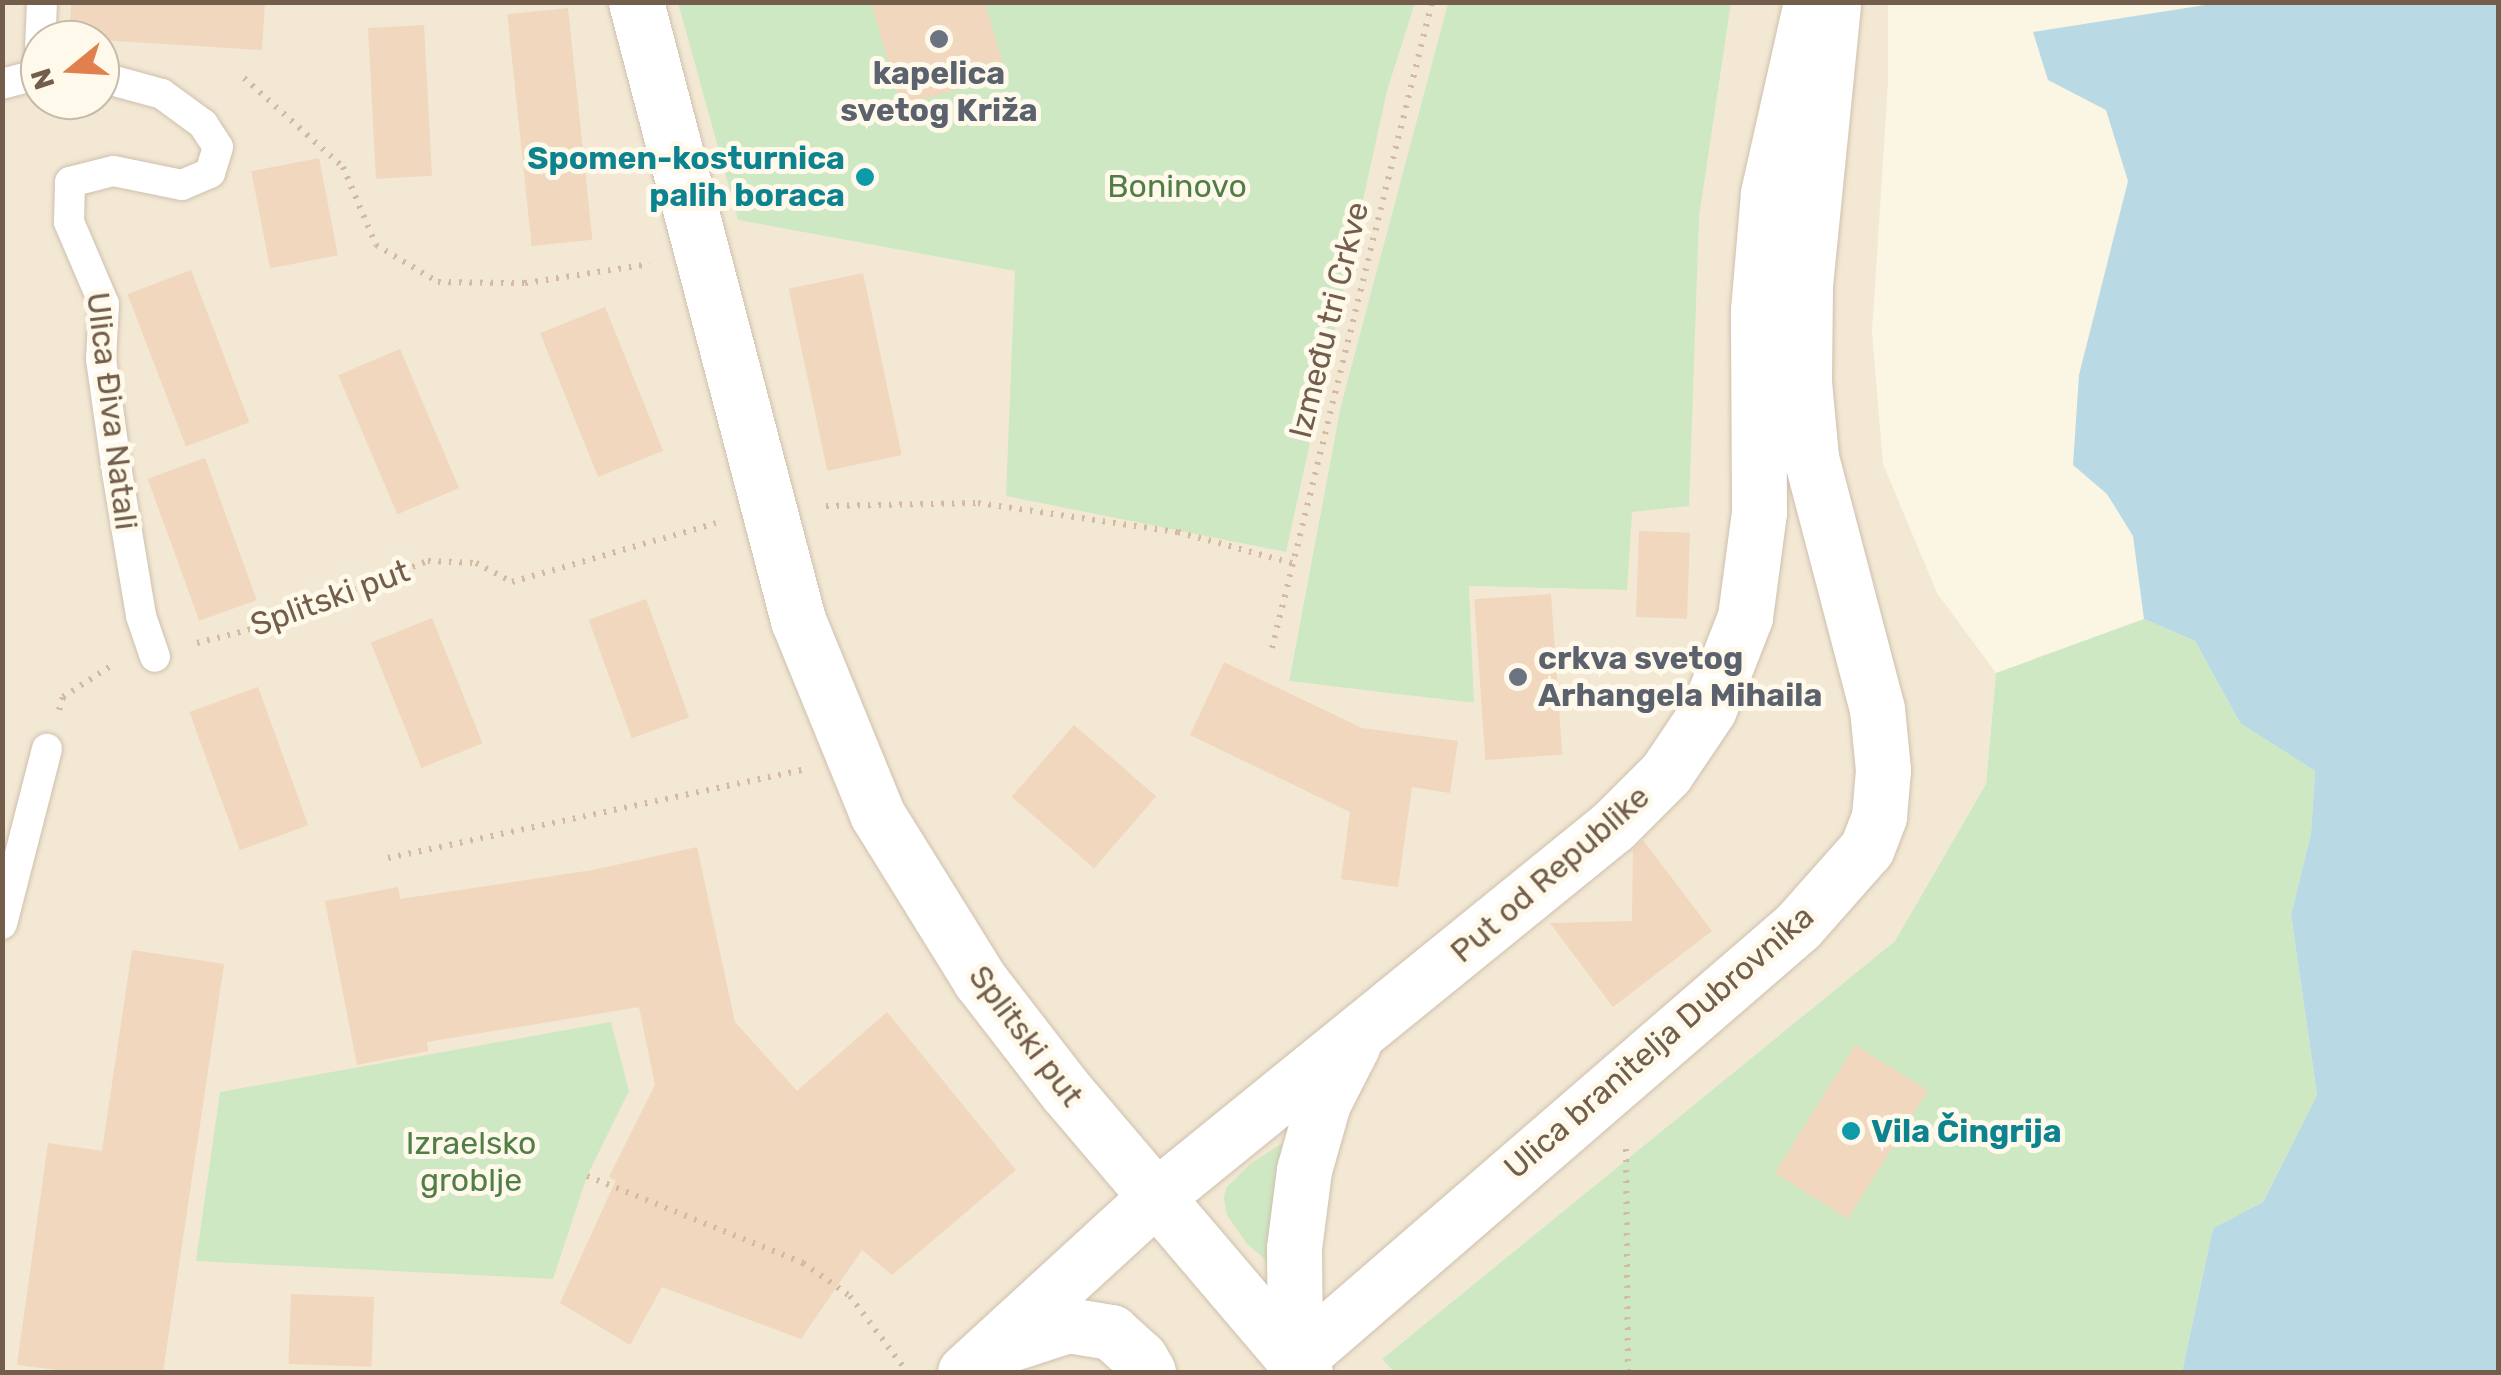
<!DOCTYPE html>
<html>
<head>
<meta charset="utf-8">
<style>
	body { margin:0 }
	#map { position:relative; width:2501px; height:1375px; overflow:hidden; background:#fbf5e4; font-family:Rubik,sans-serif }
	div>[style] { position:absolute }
	.residential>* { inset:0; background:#f3e8d3 }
	.green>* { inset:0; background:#cee8c3 }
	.water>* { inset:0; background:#b9d9e4 }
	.building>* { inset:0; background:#f0d7bd; transform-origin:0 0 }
	.path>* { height:6px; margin-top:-3px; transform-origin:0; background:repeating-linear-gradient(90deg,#d4baa0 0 2.5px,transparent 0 10.5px) }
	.roads { filter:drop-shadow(0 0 2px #cec0ae) drop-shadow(0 0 2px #cec0ae) }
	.service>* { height:30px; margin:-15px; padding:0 15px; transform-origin:15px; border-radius:15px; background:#fff }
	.minor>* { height:55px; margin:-27.5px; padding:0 27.5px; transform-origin:27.5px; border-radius:27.5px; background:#fff }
	.tertiary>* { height:55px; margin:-27.5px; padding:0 27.5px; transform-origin:27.5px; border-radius:27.5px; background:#fff }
	.secondary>* { height:55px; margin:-27.5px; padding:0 27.5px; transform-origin:27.5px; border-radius:27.5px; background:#fff }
	.dots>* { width:28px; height:28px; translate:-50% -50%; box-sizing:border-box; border:5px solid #fef9ea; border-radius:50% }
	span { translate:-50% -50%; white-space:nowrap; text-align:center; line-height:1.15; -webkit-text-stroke:10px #fef9ea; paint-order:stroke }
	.worship-label { font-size:32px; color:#5b616d; font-weight:700 }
	.left { translate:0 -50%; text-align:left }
	.culture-label { font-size:32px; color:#0d838f; font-weight:700 }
	.right { translate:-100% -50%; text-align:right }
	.park-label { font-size:32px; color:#507e46 }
	.street-label { font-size:32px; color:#735e4b }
	.frame { position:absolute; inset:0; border:5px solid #735e4b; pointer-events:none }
	.north { position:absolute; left:20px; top:20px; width:100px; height:100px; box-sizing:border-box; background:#fef9ea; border:2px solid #c6bbaa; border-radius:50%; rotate:252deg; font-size:28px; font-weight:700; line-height:40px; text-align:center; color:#735e4b }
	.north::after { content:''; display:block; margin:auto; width:35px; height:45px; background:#e1804d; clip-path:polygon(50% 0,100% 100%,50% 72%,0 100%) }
</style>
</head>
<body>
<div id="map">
	<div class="residential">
		<i style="clip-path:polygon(evenodd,3px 3px,678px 3px,738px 220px,1015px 271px,1285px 551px,1387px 91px,1415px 3px,1448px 3px,1341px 405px,1289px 680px,1473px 703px,1469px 586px,1626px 590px,1631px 512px,1699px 218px,1731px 3px,1888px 3px,1888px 83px,1872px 332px,1883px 464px,1937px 593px,1996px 673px,1986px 784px,1895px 941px,1382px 1359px,1394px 1372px,3px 1372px,3px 3px,40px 40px,100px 40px,100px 100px,40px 100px,40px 40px)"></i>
	</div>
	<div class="green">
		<i style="clip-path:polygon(678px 3px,1415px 3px,1387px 91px,1286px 552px,1006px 496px,1015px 271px,738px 220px)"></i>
		<i style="clip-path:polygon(1448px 3px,1731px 3px,1699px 218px,1689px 506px,1632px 512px,1627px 590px,1469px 586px,1474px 703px,1289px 681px,1341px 405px)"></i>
		<i style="clip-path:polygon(2144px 619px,2195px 641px,2240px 723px,2315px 771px,2311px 833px,2291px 915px,2317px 1095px,2263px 1202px,2213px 1228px,2182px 1372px,1394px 1372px,1382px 1359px,1895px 941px,1986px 784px,1996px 673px)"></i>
		<i style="clip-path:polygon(611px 1022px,629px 1091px,587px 1176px,553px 1279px,196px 1261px,220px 1092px)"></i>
		<i style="clip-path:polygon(1279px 1145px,1288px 1145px,1271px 1264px,1247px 1244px,1227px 1215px,1224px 1198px,1226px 1188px,1250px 1164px)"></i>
	</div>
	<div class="water">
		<i style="clip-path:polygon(2218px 3px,2498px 3px,2498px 1372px,2182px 1372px,2213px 1228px,2263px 1202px,2317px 1095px,2291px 915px,2311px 833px,2315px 771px,2240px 723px,2195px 641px,2144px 619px,2133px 536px,2107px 494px,2073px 465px,2079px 375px,2128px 181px,2106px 110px,2048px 80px,2033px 32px)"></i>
	</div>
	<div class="building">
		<i style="clip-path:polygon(71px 2px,265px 2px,262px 50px,70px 38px)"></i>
		<i style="clip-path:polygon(871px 2px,985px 2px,1006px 75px,901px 106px)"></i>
		<i style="left:568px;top:8px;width:233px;height:61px;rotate:84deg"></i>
		<i style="left:424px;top:25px;width:151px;height:56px;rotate:87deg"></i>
		<i style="left:319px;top:158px;width:99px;height:69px;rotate:79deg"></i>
		<i style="left:191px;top:270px;width:163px;height:68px;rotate:69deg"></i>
		<i style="left:863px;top:273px;width:186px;height:76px;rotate:78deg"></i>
		<i style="left:605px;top:307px;width:155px;height:70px;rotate:68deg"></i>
		<i style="left:400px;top:349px;width:151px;height:67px;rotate:67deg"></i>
		<i style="left:205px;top:458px;width:151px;height:61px;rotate:70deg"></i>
		<i style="left:1639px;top:531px;width:51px;height:86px;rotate:2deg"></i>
		<i style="left:1551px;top:594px;width:161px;height:77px;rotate:86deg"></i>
		<i style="left:646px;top:599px;width:126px;height:61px;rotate:70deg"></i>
		<i style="left:432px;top:618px;width:135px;height:66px;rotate:68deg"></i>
		<i style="clip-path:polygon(1224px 662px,1362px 728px,1458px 741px,1450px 793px,1412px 787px,1398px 887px,1341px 879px,1350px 812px,1190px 735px)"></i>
		<i style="left:258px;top:687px;width:147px;height:73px;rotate:70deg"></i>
		<i style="left:1074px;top:725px;width:109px;height:95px;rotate:41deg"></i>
		<i style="clip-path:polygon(1643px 840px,1712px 931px,1613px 1007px,1550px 923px,1632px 921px,1633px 850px)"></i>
		<i style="clip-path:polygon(697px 847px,735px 1022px,797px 1091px,887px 1012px,1016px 1170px,892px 1275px,862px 1250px,801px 1339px,662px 1287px,630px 1345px,560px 1303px,616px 1180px,609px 1177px,655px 1085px,639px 1007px,427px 1042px,428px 1051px,357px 1065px,325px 901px,398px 887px,400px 899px,593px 870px)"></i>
		<i style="clip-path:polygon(132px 950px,224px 964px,163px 1372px,74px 1372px,17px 1365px,48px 1143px,102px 1151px)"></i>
		<i style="left:1855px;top:1045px;width:86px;height:151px;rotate:32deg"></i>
		<i style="left:291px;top:1294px;width:83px;height:70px;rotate:2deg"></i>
	</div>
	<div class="path">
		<i style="left:244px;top:78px;width:133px;rotate:42deg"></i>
		<i style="left:343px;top:167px;width:85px;rotate:67.1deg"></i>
		<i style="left:376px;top:245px;width:72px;rotate:30.8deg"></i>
		<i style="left:438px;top:282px;width:87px;rotate:0.7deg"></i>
		<i style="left:525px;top:283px;width:126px;rotate:-8.6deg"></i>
		<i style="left:826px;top:506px;width:152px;rotate:-1.1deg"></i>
		<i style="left:978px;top:503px;width:202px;rotate:8.3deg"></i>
		<i style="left:1178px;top:532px;width:121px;rotate:15.3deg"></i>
		<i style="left:197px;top:643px;width:61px;rotate:-14.3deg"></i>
		<i style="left:256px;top:628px;width:185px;rotate:-21.3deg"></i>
		<i style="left:428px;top:561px;width:48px;rotate:2.4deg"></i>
		<i style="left:476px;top:563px;width:41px;rotate:27.8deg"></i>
		<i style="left:512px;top:582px;width:212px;rotate:-16.1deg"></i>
		<i style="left:1272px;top:648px;width:666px;rotate:-76.09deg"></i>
		<i style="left:59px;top:710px;width:14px;rotate:-73deg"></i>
		<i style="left:63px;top:697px;width:59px;rotate:-33.1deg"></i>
		<i style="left:388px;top:858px;width:423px;rotate:-12deg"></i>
		<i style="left:1626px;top:1149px;width:223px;rotate:89.5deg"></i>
		<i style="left:587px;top:1176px;width:233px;rotate:21.9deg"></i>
		<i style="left:803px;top:1263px;width:57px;rotate:35.1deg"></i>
		<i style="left:850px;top:1296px;width:95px;rotate:53.1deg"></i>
	</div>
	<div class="roads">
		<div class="service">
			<i style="left:39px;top:74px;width:72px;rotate:-87.6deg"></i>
			<i style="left:100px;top:77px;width:64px;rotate:15.3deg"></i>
			<i style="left:162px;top:94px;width:51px;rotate:36.2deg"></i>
			<i style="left:203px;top:124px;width:27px;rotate:57deg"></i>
			<i style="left:218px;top:147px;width:27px;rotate:107deg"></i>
			<i style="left:210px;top:173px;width:30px;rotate:157deg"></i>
			<i style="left:182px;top:185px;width:70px;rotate:-168.5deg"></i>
			<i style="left:113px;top:171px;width:44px;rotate:165.7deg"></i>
			<i style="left:70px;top:182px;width:40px;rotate:91.4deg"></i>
			<i style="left:69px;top:222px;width:89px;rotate:66.9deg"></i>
			<i style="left:104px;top:304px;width:55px;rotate:93.1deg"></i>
			<i style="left:101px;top:359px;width:114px;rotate:81.9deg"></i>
			<i style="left:117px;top:472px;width:146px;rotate:80.5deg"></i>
			<i style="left:141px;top:616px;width:43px;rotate:71.1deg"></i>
			<i style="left:2px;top:84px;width:39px;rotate:-15deg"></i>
			<i style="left:2px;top:924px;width:181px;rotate:-75.6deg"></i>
		</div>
		<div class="minor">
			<i style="left:1295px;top:1361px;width:665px;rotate:-40.85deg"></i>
			<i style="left:1798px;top:926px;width:104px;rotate:-48.5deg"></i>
			<i style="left:1867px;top:848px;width:34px;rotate:-69deg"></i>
			<i style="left:1879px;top:816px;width:46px;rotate:-85deg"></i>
			<i style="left:1883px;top:770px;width:61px;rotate:-95.6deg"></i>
			<i style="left:1877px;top:709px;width:260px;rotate:-104.7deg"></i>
			<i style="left:1811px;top:457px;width:75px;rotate:-95.3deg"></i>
			<i style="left:1804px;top:382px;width:97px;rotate:-89.4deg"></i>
			<i style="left:1805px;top:285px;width:284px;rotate:-84.3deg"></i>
		</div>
		<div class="tertiary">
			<i style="left:1157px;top:1196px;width:587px;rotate:-39.06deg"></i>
			<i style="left:1613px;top:826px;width:75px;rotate:-45deg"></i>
			<i style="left:1666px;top:773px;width:77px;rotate:-56.1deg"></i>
			<i style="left:1709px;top:709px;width:99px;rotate:-68.6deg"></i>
			<i style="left:1745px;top:617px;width:106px;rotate:-82.4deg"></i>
			<i style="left:1759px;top:512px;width:202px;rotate:-90.3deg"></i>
			<i style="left:1758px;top:310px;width:117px;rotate:-85.1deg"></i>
			<i style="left:1768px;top:193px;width:196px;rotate:-77.3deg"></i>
			<i style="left:1295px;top:1361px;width:113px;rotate:-90.5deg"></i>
			<i style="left:1294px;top:1248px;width:79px;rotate:-82.7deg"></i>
			<i style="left:1304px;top:1170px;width:70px;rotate:-74.2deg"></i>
			<i style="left:1323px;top:1103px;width:66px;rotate:-63deg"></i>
		</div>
		<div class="secondary">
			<i style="left:636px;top:2px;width:639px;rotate:75.31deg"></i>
			<i style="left:798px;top:620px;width:209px;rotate:67.8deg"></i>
			<i style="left:877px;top:814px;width:195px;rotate:58.2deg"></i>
			<i style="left:980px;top:980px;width:139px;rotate:52.3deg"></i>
			<i style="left:1065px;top:1090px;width:370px;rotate:49.6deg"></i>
			<i style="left:1003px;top:1346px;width:68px;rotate:-17.9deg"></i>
			<i style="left:1068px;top:1325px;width:44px;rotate:9.2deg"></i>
			<i style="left:1111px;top:1332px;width:39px;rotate:42deg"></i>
			<i style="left:1140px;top:1358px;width:16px;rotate:60deg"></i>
			<i style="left:965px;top:1372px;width:260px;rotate:-42.5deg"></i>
		</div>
	</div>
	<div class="dots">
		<i style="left:939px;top:39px;background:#6b7280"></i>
		<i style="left:865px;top:177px;background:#0f9aa8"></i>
		<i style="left:1518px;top:677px;background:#6b7280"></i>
		<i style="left:1851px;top:1131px;background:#0f9aa8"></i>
	</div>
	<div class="worship-label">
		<span style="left:939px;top:92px">kapelica<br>svetog Križa</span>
		<span class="left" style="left:1538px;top:677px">crkva svetog<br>Arhangela Mihaila</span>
	</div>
	<div class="culture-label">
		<span class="right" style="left:845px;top:177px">Spomen-kosturnica<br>palih boraca</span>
		<span class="left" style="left:1871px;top:1131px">Vila Čingrija</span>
	</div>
	<div class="park-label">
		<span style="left:1177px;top:186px">Boninovo</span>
		<span style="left:471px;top:1162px">Izraelsko<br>groblje</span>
	</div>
	<div class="street-label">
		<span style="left:1329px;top:320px;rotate:-76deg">Između tri Crkve</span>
		<span style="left:112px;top:411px;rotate:83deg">Ulica Điva Natali</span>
		<span style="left:330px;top:598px;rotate:-20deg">Splitski put</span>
		<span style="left:1550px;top:874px;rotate:-41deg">Put od Republike</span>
		<span style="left:1026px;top:1036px;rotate:53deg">Splitski put</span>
		<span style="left:1659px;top:1042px;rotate:-41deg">Ulica branitelja Dubrovnika</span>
	</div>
	<div class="frame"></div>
	<div class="north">N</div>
</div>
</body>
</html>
